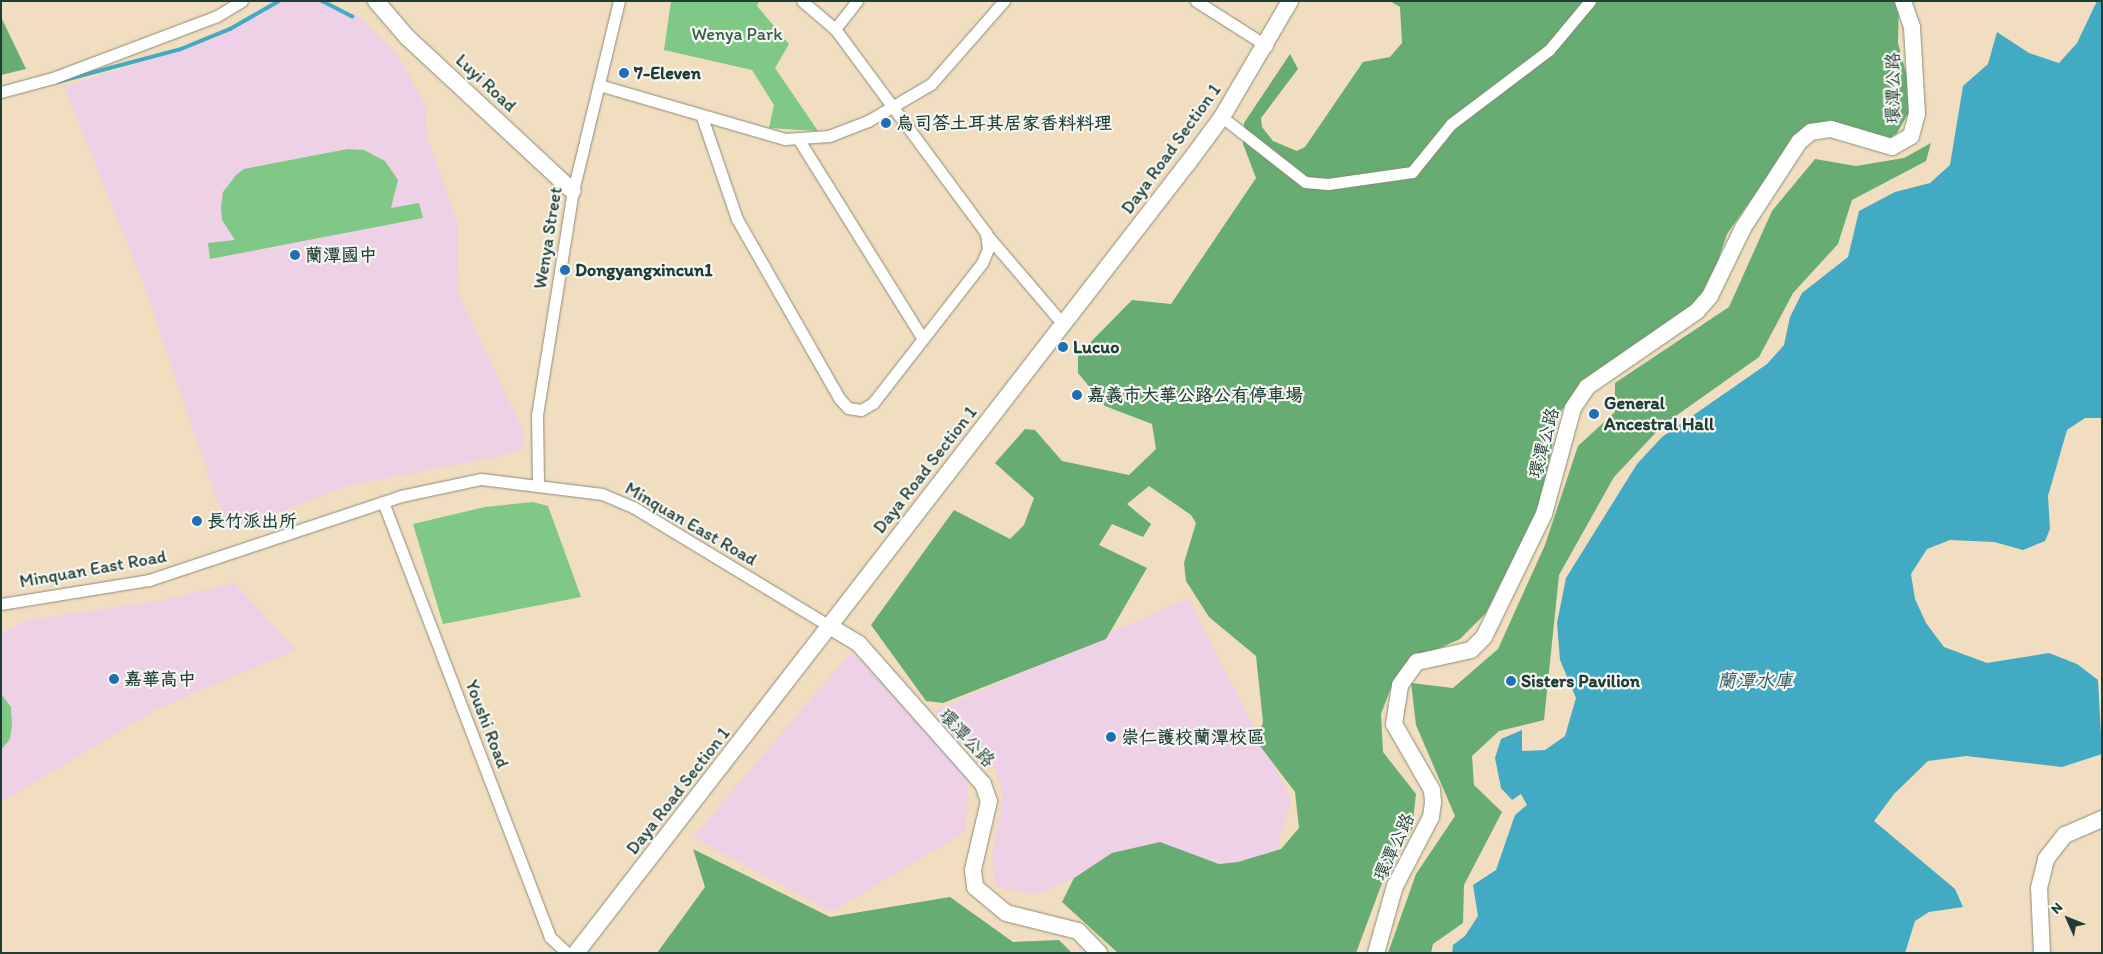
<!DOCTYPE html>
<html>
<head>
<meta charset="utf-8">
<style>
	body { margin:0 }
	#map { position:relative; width:2103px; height:954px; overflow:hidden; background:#f1ddbf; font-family:Itim,"LXGW WenKai TC",sans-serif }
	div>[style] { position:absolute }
	.built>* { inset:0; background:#eed0e7 }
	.green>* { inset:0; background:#7fc885 }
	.forest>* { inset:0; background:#67ac72 }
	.water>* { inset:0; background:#43aac3 }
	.stream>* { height:4px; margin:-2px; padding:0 2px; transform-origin:2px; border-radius:2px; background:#43aac3 }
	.roads { filter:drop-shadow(0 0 1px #888d7a) drop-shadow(0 0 1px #888d7a) }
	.street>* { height:11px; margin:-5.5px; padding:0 5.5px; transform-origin:5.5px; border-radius:5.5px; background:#fff }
	.secondary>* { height:16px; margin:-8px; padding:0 8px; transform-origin:8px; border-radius:8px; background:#fff }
	.dots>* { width:14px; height:14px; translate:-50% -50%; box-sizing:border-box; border:2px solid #f6f6f2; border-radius:50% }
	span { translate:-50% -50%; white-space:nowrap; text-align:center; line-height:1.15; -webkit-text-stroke:4.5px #f6f6f2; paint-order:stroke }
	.park-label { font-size:18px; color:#376048 }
	.poi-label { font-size:18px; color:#1f3d34; font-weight:700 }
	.left { translate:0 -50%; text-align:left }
	.street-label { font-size:18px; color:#1f3d34 }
	.water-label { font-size:19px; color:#2a5e5f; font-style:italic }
	.frame { position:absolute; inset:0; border:2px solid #1f3d34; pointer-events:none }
	.north { position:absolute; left:2043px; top:894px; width:50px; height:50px; -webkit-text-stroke:4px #f6f6f2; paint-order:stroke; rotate:314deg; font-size:14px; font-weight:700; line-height:20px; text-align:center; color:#1f3d34 }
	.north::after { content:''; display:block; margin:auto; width:18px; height:22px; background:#1f3d34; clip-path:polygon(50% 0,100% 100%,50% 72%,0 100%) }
</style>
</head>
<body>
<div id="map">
	<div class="built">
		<i style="clip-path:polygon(272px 1px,320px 1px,358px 15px,398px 56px,425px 105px,427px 138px,458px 223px,457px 291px,525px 435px,524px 445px,515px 453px,347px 486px,228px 532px,145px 287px,64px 87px,213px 39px)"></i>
		<i style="clip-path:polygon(234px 583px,296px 650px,159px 708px,1px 802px,1px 633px,30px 620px,165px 600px)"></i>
		<i style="clip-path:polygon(1188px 598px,1291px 799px,1277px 850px,1236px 866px,1149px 846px,1035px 895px,995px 886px,992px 856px,1003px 793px,993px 762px,933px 712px)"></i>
		<i style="clip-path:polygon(852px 651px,968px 778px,966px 831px,831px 912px,693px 837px)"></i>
	</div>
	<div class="green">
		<i style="clip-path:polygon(671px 1px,759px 1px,757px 6px,789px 44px,775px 68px,818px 131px,769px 128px,774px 105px,752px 70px,664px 50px)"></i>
		<i style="clip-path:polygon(348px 149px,364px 150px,385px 161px,398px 180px,391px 208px,419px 203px,423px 218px,210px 259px,208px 243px,235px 240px,222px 220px,221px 207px,223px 192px,236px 175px,244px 169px)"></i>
		<i style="clip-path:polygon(533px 502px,548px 506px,581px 597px,443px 624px,413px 524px,485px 507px)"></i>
		<i style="clip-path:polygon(1px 694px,11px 707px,12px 725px,10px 739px,1px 750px)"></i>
	</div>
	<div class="forest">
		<i style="clip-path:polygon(1390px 1px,1899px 1px,1898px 43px,1912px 95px,1909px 112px,1897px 133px,1883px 143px,1798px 133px,1727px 234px,1706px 296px,1579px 387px,1558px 415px,1541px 503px,1486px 613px,1460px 639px,1411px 661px,1394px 680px,1381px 714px,1383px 752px,1416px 794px,1412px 829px,1382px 883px,1356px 953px,1118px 953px,1062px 902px,1074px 878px,1112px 853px,1160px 842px,1219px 864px,1238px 862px,1281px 849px,1299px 828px,1295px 792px,1257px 742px,1263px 722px,1256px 656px,1209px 617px,1186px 581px,1184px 563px,1196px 523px,1191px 515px,1149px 486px,1127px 504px,1151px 524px,1143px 537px,1112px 524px,1099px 545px,1147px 568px,1106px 639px,943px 703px,926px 701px,871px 625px,954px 510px,1010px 539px,1024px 525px,1034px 498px,995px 463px,1025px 429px,1035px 430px,1062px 461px,1129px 475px,1156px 449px,1152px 424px,1105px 406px,1078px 373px,1078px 355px,1132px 300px,1171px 304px,1256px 178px,1243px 144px,1244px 123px,1290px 54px,1298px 69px,1261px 118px,1262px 127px,1273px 141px,1297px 151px,1305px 147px,1363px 62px,1390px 57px,1402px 43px,1400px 7px)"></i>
		<i style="clip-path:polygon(1px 17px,26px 69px,1px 75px)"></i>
		<i style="clip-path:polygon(1931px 143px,1926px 161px,1852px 200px,1838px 244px,1793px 293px,1759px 357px,1663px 425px,1614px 477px,1559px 575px,1544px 720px,1499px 731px,1472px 756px,1474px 785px,1502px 812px,1464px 885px,1463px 923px,1433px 944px,1431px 953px,1388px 953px,1416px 874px,1455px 816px,1416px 725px,1411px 683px,1453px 688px,1498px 649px,1545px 545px,1578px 446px,1615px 412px,1615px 383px,1729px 307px,1772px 211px,1815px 159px,1856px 166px,1904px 158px)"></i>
		<i style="clip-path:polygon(693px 849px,830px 917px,950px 897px,1013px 942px,1059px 940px,1072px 953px,657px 953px,705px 887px)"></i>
	</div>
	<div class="water">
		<i style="clip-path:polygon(2097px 1px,2102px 1px,2102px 418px,2085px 418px,2067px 430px,2048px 496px,2050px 529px,2045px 541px,2023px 550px,1994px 542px,1950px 540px,1927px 549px,1911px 574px,1915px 599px,1926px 623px,1944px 647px,1987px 663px,2049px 653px,2077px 664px,2098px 680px,2102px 754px,2062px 767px,1966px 756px,1928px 761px,1894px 794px,1874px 821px,1955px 889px,1963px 907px,1929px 912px,1915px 921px,1905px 953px,1452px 953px,1453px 945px,1465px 936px,1478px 916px,1473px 885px,1496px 870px,1515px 815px,1527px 805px,1521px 794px,1512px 800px,1501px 788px,1495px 758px,1501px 739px,1522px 730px,1522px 751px,1545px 750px,1565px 736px,1576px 698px,1560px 660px,1557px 623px,1566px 578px,1637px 464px,1662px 437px,1767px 364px,1784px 345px,1790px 317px,1802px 293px,1848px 257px,1859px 211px,1895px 192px,1930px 183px,1950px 165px,1963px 86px,1988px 64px,1997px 32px,2029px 53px,2059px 63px,2077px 43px)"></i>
	</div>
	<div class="stream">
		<i style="left:322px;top:1px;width:34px;rotate:27deg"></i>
		<i style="left:57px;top:82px;width:128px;rotate:-14.9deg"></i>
		<i style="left:181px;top:49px;width:53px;rotate:-22.2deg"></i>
		<i style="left:230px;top:29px;width:56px;rotate:-29.7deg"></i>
	</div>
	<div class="roads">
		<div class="street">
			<i style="left:1196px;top:1px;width:84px;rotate:32.4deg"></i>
			<i style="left:835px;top:29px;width:36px;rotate:-52deg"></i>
			<i style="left:599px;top:85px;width:194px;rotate:16.2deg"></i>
			<i style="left:785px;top:139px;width:44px;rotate:-3.9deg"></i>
			<i style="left:829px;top:136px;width:42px;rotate:-21deg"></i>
			<i style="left:868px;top:121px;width:73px;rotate:-30.4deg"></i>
			<i style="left:931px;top:84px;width:111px;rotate:-48.7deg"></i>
			<i style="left:1px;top:92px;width:54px;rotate:-15.1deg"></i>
			<i style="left:53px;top:78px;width:175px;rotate:-20.7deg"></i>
			<i style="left:217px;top:16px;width:29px;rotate:-31deg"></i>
			<i style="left:702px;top:117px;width:108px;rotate:71.1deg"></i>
			<i style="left:737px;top:219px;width:206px;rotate:60.3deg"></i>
			<i style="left:839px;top:398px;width:13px;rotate:48deg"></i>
			<i style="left:848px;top:408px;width:13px;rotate:9deg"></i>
			<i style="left:861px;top:410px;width:14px;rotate:-30deg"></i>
			<i style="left:873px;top:403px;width:177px;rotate:-52.1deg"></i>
			<i style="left:982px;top:263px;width:15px;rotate:-67deg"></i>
			<i style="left:988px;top:249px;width:16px;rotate:-97deg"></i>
			<i style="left:986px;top:233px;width:254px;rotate:-126.5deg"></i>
			<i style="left:835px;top:29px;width:43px;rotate:-139.7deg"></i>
			<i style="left:1222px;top:117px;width:105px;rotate:38.1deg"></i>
			<i style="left:1305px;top:182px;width:23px;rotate:5deg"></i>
			<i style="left:1328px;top:184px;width:85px;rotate:-8.1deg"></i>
			<i style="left:1412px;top:172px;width:62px;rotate:-50.9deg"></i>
			<i style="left:1451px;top:124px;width:123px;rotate:-37.1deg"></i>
			<i style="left:1549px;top:50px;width:64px;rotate:-50.1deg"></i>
			<i style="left:799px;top:140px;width:234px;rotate:58.1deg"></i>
			<i style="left:986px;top:234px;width:118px;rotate:49.5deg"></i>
			<i style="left:538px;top:483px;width:68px;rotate:-90.8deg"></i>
			<i style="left:537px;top:415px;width:227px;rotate:-80.9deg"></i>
			<i style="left:573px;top:191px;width:195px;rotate:-76.4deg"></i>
			<i style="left:383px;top:502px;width:466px;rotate:69deg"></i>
			<i style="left:550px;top:937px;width:23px;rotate:43deg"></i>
			<i style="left:1px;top:604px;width:150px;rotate:-9.2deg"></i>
			<i style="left:149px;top:580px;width:266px;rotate:-18.4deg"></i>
			<i style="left:401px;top:496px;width:82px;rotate:-12deg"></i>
			<i style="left:481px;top:479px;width:122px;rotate:7.1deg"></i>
			<i style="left:602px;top:494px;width:34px;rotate:23deg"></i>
			<i style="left:633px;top:507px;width:232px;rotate:31.2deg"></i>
		</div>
		<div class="secondary">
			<i style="left:376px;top:1px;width:48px;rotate:49.3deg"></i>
			<i style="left:407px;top:37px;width:226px;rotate:42.9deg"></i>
			<i style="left:831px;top:627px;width:33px;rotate:31deg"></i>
			<i style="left:859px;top:644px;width:187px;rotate:48.5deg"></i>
			<i style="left:983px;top:784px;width:18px;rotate:71deg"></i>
			<i style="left:989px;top:801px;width:71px;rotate:103.1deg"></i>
			<i style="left:973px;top:870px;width:17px;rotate:83deg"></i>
			<i style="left:975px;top:887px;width:40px;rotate:40deg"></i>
			<i style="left:1006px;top:913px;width:74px;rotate:14deg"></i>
			<i style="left:1078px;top:931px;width:30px;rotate:46deg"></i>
			<i style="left:576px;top:953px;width:999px;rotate:-52.24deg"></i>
			<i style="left:1188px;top:163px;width:57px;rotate:-53.5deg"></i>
			<i style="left:1222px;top:117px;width:134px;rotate:-59.6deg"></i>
			<i style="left:1376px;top:953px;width:70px;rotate:-74.2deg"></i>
			<i style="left:1395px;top:886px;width:78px;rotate:-62.4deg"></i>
			<i style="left:1431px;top:817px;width:15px;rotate:-82deg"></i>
			<i style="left:1433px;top:802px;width:12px;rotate:-95deg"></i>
			<i style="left:1432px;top:790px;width:76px;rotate:-119.9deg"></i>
			<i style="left:1394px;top:724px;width:39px;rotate:-81deg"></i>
			<i style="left:1400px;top:685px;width:29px;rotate:-54deg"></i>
			<i style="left:1417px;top:662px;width:55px;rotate:-12.5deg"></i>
			<i style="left:1471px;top:650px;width:18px;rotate:-45deg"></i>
			<i style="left:1484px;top:637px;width:137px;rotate:-64deg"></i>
			<i style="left:1544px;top:514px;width:110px;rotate:-74.7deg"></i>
			<i style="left:1573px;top:408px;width:25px;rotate:-56deg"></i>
			<i style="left:1587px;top:387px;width:134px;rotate:-34.6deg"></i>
			<i style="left:1697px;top:311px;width:20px;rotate:-49deg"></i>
			<i style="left:1710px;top:296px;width:76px;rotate:-64.1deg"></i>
			<i style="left:1743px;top:228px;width:103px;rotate:-56.9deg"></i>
			<i style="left:1799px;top:142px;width:16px;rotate:-40deg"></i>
			<i style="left:1811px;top:132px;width:20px;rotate:-9deg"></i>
			<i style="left:1831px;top:129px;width:64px;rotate:16.4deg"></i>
			<i style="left:1892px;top:147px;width:22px;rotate:-30deg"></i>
			<i style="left:1911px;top:136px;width:23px;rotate:-75deg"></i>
			<i style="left:1917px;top:114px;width:87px;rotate:-93.3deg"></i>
			<i style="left:1912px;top:27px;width:28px;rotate:-109deg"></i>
			<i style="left:2042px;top:953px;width:65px;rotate:-92.6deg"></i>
			<i style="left:2039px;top:888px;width:30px;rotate:-76deg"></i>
			<i style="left:2046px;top:859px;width:31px;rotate:-52deg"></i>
			<i style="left:2065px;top:835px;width:40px;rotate:-23.4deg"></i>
		</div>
	</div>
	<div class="dots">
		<i style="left:624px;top:73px;background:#1f6fb2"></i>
		<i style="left:886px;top:123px;background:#1f6fb2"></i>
		<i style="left:295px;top:255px;background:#1f6fb2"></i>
		<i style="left:565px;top:270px;background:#1f6fb2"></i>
		<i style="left:1063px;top:347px;background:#1f6fb2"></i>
		<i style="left:1077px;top:395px;background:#1f6fb2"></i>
		<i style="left:1594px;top:414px;background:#1f6fb2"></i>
		<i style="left:197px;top:521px;background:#1f6fb2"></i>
		<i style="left:114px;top:679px;background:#1f6fb2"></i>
		<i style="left:1511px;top:681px;background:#1f6fb2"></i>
		<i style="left:1111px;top:737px;background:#1f6fb2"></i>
	</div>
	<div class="park-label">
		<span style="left:737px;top:34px">Wenya Park</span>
	</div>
	<div class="poi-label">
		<span class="left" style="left:634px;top:73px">7-Eleven</span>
		<span class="left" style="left:896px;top:123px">烏司答土耳其居家香料料理</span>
		<span class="left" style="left:305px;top:255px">蘭潭國中</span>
		<span class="left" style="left:575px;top:270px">Dongyangxincun1</span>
		<span class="left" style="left:1073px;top:347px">Lucuo</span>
		<span class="left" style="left:1087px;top:395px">嘉義市大華公路公有停車場</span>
		<span class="left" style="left:1604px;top:414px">General<br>Ancestral Hall</span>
		<span class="left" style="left:207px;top:521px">長竹派出所</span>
		<span class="left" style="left:124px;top:679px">嘉華高中</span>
		<span class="left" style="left:1521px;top:681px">Sisters Pavilion</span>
		<span class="left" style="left:1121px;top:737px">崇仁護校蘭潭校區</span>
	</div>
	<div class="street-label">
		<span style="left:486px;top:83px;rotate:43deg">Luyi Road</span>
		<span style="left:1893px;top:88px;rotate:-90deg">環潭公路</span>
		<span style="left:1171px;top:149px;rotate:-54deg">Daya Road Section 1</span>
		<span style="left:548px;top:238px;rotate:-81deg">Wenya Street</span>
		<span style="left:1544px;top:443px;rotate:-75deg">環潭公路</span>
		<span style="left:925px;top:470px;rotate:-52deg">Daya Road Section 1</span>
		<span style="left:691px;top:524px;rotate:30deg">Minquan East Road</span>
		<span style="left:93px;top:569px;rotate:-10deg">Minquan East Road</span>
		<span style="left:487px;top:724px;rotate:69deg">Youshi Road</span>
		<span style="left:967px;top:738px;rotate:47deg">環潭公路</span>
		<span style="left:678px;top:791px;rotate:-52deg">Daya Road Section 1</span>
		<span style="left:1394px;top:847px;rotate:-65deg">環潭公路</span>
	</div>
	<div class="water-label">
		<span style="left:1755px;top:681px">蘭潭水庫</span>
	</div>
	<div class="frame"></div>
	<div class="north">N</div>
</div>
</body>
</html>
